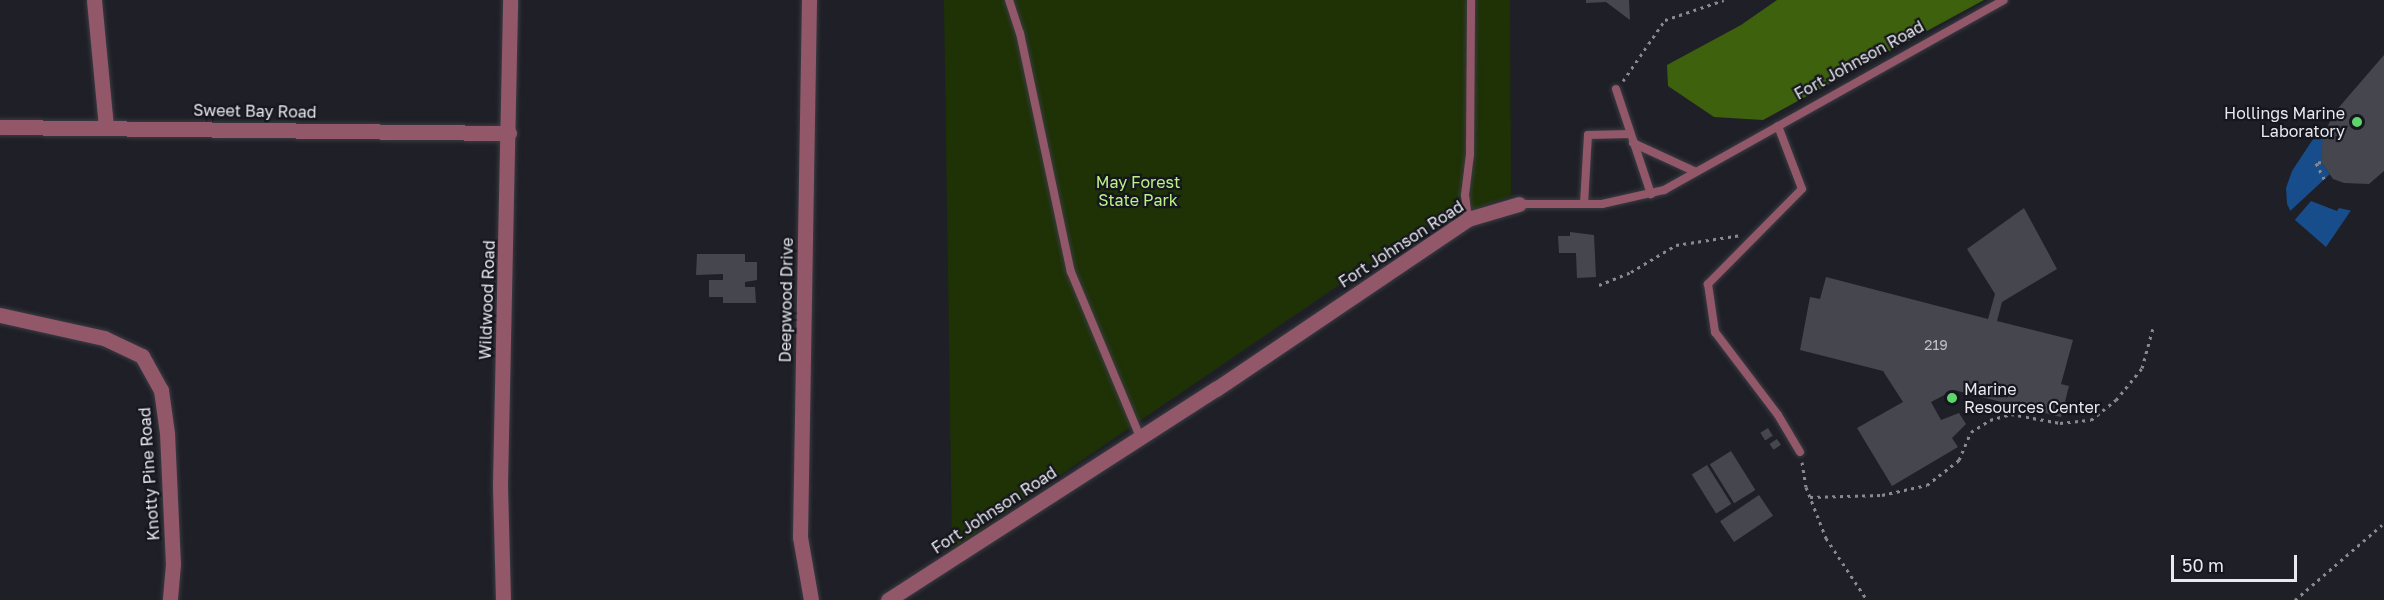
<!DOCTYPE html>
<html>
<head>
<meta charset="utf-8">
<style>
	body { margin:0 }
	#map { position:relative; width:2384px; height:600px; overflow:hidden; background:#1f1f27; font-family:"Golos Text",sans-serif }
	div>[style] { position:absolute }
	.green>* { inset:0; background:#1e3205 }
	.forest>* { inset:0; background:#3e610d }
	.water>* { inset:0; background:#174d8a }
	.pier>* { inset:0; background:#1f1f27 }
	.building>* { inset:0; background:#46464f; transform-origin:0 0 }
	.path>* { height:3px; margin-top:-1.5px; transform-origin:0; background:repeating-linear-gradient(90deg,#898990 0 3px,transparent 0 7.5px) }
	.roads { filter:drop-shadow(0 0 2px #3b3b43) drop-shadow(0 0 2px #3b3b43) }
	.service>* { height:8px; margin:-4px; padding:0 4px; transform-origin:4px; border-radius:4px; background:#925869 }
	.minor>* { height:15px; margin:-7.5px; padding:0 7.5px; transform-origin:7.5px; border-radius:7.5px; background:#925869 }
	.tertiary>* { height:15px; margin:-7.5px; padding:0 7.5px; transform-origin:7.5px; border-radius:7.5px; background:#925869 }
	.dots>* { width:16px; height:16px; translate:-50% -50%; box-sizing:border-box; border:3px solid #15161e; border-radius:50% }
	span { translate:-50% -50%; white-space:nowrap; text-align:center; line-height:1.15; -webkit-text-stroke:4.5px #15161e; paint-order:stroke }
	.number-label { font-size:14px; color:#c0c0c6 }
	.number-label span { -webkit-text-stroke-width:0 }
	.street-label { font-size:16px; color:#e8e8ee }
	.poi-label { font-size:16px; color:#e8e8ee }
	.right { translate:-100% -50%; text-align:right }
	.left { translate:0 -50%; text-align:left }
	.park-label { font-size:16px; color:#bbf188 }
	.scale { position:absolute; left:2171px; top:555px; width:126px; height:27px; box-sizing:border-box; border:3px solid #e8e8ee; border-top:0; padding-left:8px; font-size:18px; line-height:21px; white-space:nowrap; color:#e8e8ee; -webkit-text-stroke:4px #15161e; paint-order:stroke }
</style>
</head>
<body>
<div id="map">
	<div class="green">
		<i style="clip-path:polygon(944px 0,1510px 0,1511px 196px,1424px 227px,952px 549px)"></i>
	</div>
	<div class="forest">
		<i style="clip-path:polygon(1777px 0,1984px 0,1763px 120px,1714px 117px,1668px 86px,1667px 65px,1741px 25px)"></i>
	</div>
	<div class="water">
		<i style="clip-path:polygon(2319px 130px,2325px 132px,2321px 162px,2333px 179px,2369px 184px,2326px 247px,2295px 220px,2287px 204px,2286px 188px,2292px 171px)"></i>
	</div>
	<div class="pier">
		<i style="clip-path:polygon(2330px 174px,2372px 182px,2372px 185px,2353px 211px,2339px 208px,2337px 211px,2311px 201px,2293px 222px,2288px 213px)"></i>
	</div>
	<div class="building">
		<i style="clip-path:polygon(1586px 0,1629px 0,1630px 20px,1606px 2px,1586px 3px)"></i>
		<i style="clip-path:polygon(2384px 55px,2384px 171px,2369px 184px,2344px 183px,2333px 179px,2321px 162px,2323px 136px,2334px 113px)"></i>
		<i style="clip-path:polygon(2024px 208px,2057px 269px,2002px 302px,1997px 321px,2073px 340px,2061px 384px,2069px 386px,2061px 417px,1954px 390px,1931px 402px,1941px 420px,1959px 413px,1966px 424px,1952px 438px,1958px 447px,1892px 486px,1857px 428px,1903px 402px,1883px 371px,1800px 350px,1810px 297px,1820px 299px,1826px 277px,1988px 319px,1995px 294px,1967px 249px)"></i>
		<i style="clip-path:polygon(1570px 232px,1594px 235px,1596px 277px,1577px 278px,1576px 253px,1559px 253px,1558px 236px,1570px 236px)"></i>
		<i style="clip-path:polygon(697px 254px,745px 254px,745px 262px,757px 262px,757px 280px,745px 282px,745px 287px,755px 287px,756px 303px,723px 303px,723px 297px,709px 297px,709px 280px,723px 280px,723px 274px,696px 275px)"></i>
		<i style="left:1768px;top:428px;width:9px;height:9px;rotate:58deg"></i>
		<i style="left:1777px;top:439px;width:7px;height:9px;rotate:56deg"></i>
		<i style="left:1731px;top:451px;width:46px;height:25px;rotate:58deg"></i>
		<i style="left:1707px;top:465px;width:46px;height:18px;rotate:58deg"></i>
		<i style="left:1759px;top:495px;width:25px;height:47px;rotate:56deg"></i>
	</div>
	<div class="path">
		<i style="left:1623px;top:81px;width:74px;rotate:-55.5deg"></i>
		<i style="left:1665px;top:20px;width:62px;rotate:-18.7deg"></i>
		<i style="left:2321px;top:162px;width:5px;rotate:169deg"></i>
		<i style="left:2316px;top:163px;width:18px;rotate:63deg"></i>
		<i style="left:1599px;top:285px;width:35px;rotate:-22deg"></i>
		<i style="left:1631px;top:272px;width:52px;rotate:-31deg"></i>
		<i style="left:1676px;top:245px;width:66px;rotate:-8.7deg"></i>
		<i style="left:1802px;top:462px;width:25px;rotate:81deg"></i>
		<i style="left:1806px;top:487px;width:55px;rotate:68.6deg"></i>
		<i style="left:1826px;top:538px;width:74px;rotate:56.5deg"></i>
		<i style="left:1810px;top:497px;width:72px;rotate:-1.6deg"></i>
		<i style="left:1882px;top:495px;width:46px;rotate:-12.5deg"></i>
		<i style="left:1927px;top:485px;width:41px;rotate:-38deg"></i>
		<i style="left:1959px;top:460px;width:30px;rotate:-67deg"></i>
		<i style="left:1971px;top:432px;width:22px;rotate:-32deg"></i>
		<i style="left:1990px;top:420px;width:22px;rotate:-16deg"></i>
		<i style="left:2011px;top:414px;width:50px;rotate:10.4deg"></i>
		<i style="left:2060px;top:423px;width:31px;rotate:-6deg"></i>
		<i style="left:2091px;top:420px;width:32px;rotate:-39deg"></i>
		<i style="left:2116px;top:400px;width:41px;rotate:-50.9deg"></i>
		<i style="left:2142px;top:368px;width:41px;rotate:-74.6deg"></i>
		<i style="left:2295px;top:600px;width:115px;rotate:-40.8deg"></i>
	</div>
	<div class="roads">
		<div class="service">
			<i style="left:1009px;top:0;width:35px;rotate:72deg"></i>
			<i style="left:1020px;top:33px;width:244px;rotate:78deg"></i>
			<i style="left:1071px;top:272px;width:179px;rotate:67.3deg"></i>
			<i style="left:1616px;top:89px;width:111px;rotate:71.6deg"></i>
			<i style="left:1778px;top:126px;width:67px;rotate:69.1deg"></i>
			<i style="left:1802px;top:189px;width:134px;rotate:134.7deg"></i>
			<i style="left:1708px;top:284px;width:49px;rotate:81.7deg"></i>
			<i style="left:1715px;top:332px;width:104px;rotate:52.8deg"></i>
			<i style="left:1778px;top:415px;width:43px;rotate:59.3deg"></i>
			<i style="left:1633px;top:143px;width:67px;rotate:24.7deg"></i>
			<i style="left:1519px;top:204px;width:83px"></i>
			<i style="left:1602px;top:204px;width:64px;rotate:-12.7deg"></i>
			<i style="left:1664px;top:190px;width:389px;rotate:-29.2deg"></i>
			<i style="left:1584px;top:204px;width:69px;rotate:-86.7deg"></i>
			<i style="left:1588px;top:135px;width:42px;rotate:-1.4deg"></i>
			<i style="left:1468px;top:219px;width:24px;rotate:-97deg"></i>
			<i style="left:1465px;top:195px;width:41px;rotate:-83deg"></i>
			<i style="left:1470px;top:154px;width:154px;rotate:-89.6deg"></i>
		</div>
		<div class="minor">
			<i style="left:94px;top:0;width:127px;rotate:84.6deg"></i>
			<i style="left:809px;top:0;width:537px;rotate:90.96deg"></i>
			<i style="left:800px;top:537px;width:64px;rotate:80.1deg"></i>
			<i style="left:0;top:127px;width:509px;rotate:0.68deg"></i>
			<i style="left:0;top:315px;width:107px;rotate:12.5deg"></i>
			<i style="left:104px;top:338px;width:42px;rotate:25.3deg"></i>
			<i style="left:142px;top:356px;width:39px;rotate:61deg"></i>
			<i style="left:161px;top:390px;width:43px;rotate:82.1deg"></i>
			<i style="left:167px;top:433px;width:131px;rotate:87.4deg"></i>
			<i style="left:173px;top:564px;width:36px;rotate:95deg"></i>
			<i style="left:503px;top:600px;width:116px;rotate:-91.5deg"></i>
			<i style="left:500px;top:484px;width:484px;rotate:-88.8deg"></i>
		</div>
		<div class="tertiary">
			<i style="left:888px;top:600px;width:390px;rotate:-32.8deg"></i>
			<i style="left:1216px;top:389px;width:304px;rotate:-34deg"></i>
			<i style="left:1468px;top:219px;width:53px;rotate:-16.4deg"></i>
		</div>
	</div>
	<div class="dots">
		<i style="left:2357px;top:122px;background:#5ed56c"></i>
		<i style="left:1952px;top:398px;background:#5ed56c"></i>
	</div>
	<div class="number-label">
		<span style="left:1936px;top:345px">219</span>
	</div>
	<div class="street-label">
		<span style="left:1859px;top:60px;rotate:-29deg">Fort Johnson Road</span>
		<span style="left:255px;top:111px;rotate:1deg">Sweet Bay Road</span>
		<span style="left:1401px;top:244px;rotate:-33deg">Fort Johnson Road</span>
		<span style="left:487px;top:300px;rotate:-88deg">Wildwood Road</span>
		<span style="left:786px;top:300px;rotate:-89deg">Deepwood Drive</span>
		<span style="left:149px;top:474px;rotate:-94deg">Knotty Pine Road</span>
		<span style="left:994px;top:510px;rotate:-33deg">Fort Johnson Road</span>
	</div>
	<div class="poi-label">
		<span class="right" style="left:2345px;top:122px">Hollings Marine<br>Laboratory</span>
		<span class="left" style="left:1964px;top:398px">Marine<br>Resources Center</span>
	</div>
	<div class="park-label">
		<span style="left:1138px;top:191px">May Forest<br>State Park</span>
	</div>
	<div class="scale">50 m</div>
</div>
</body>
</html>
